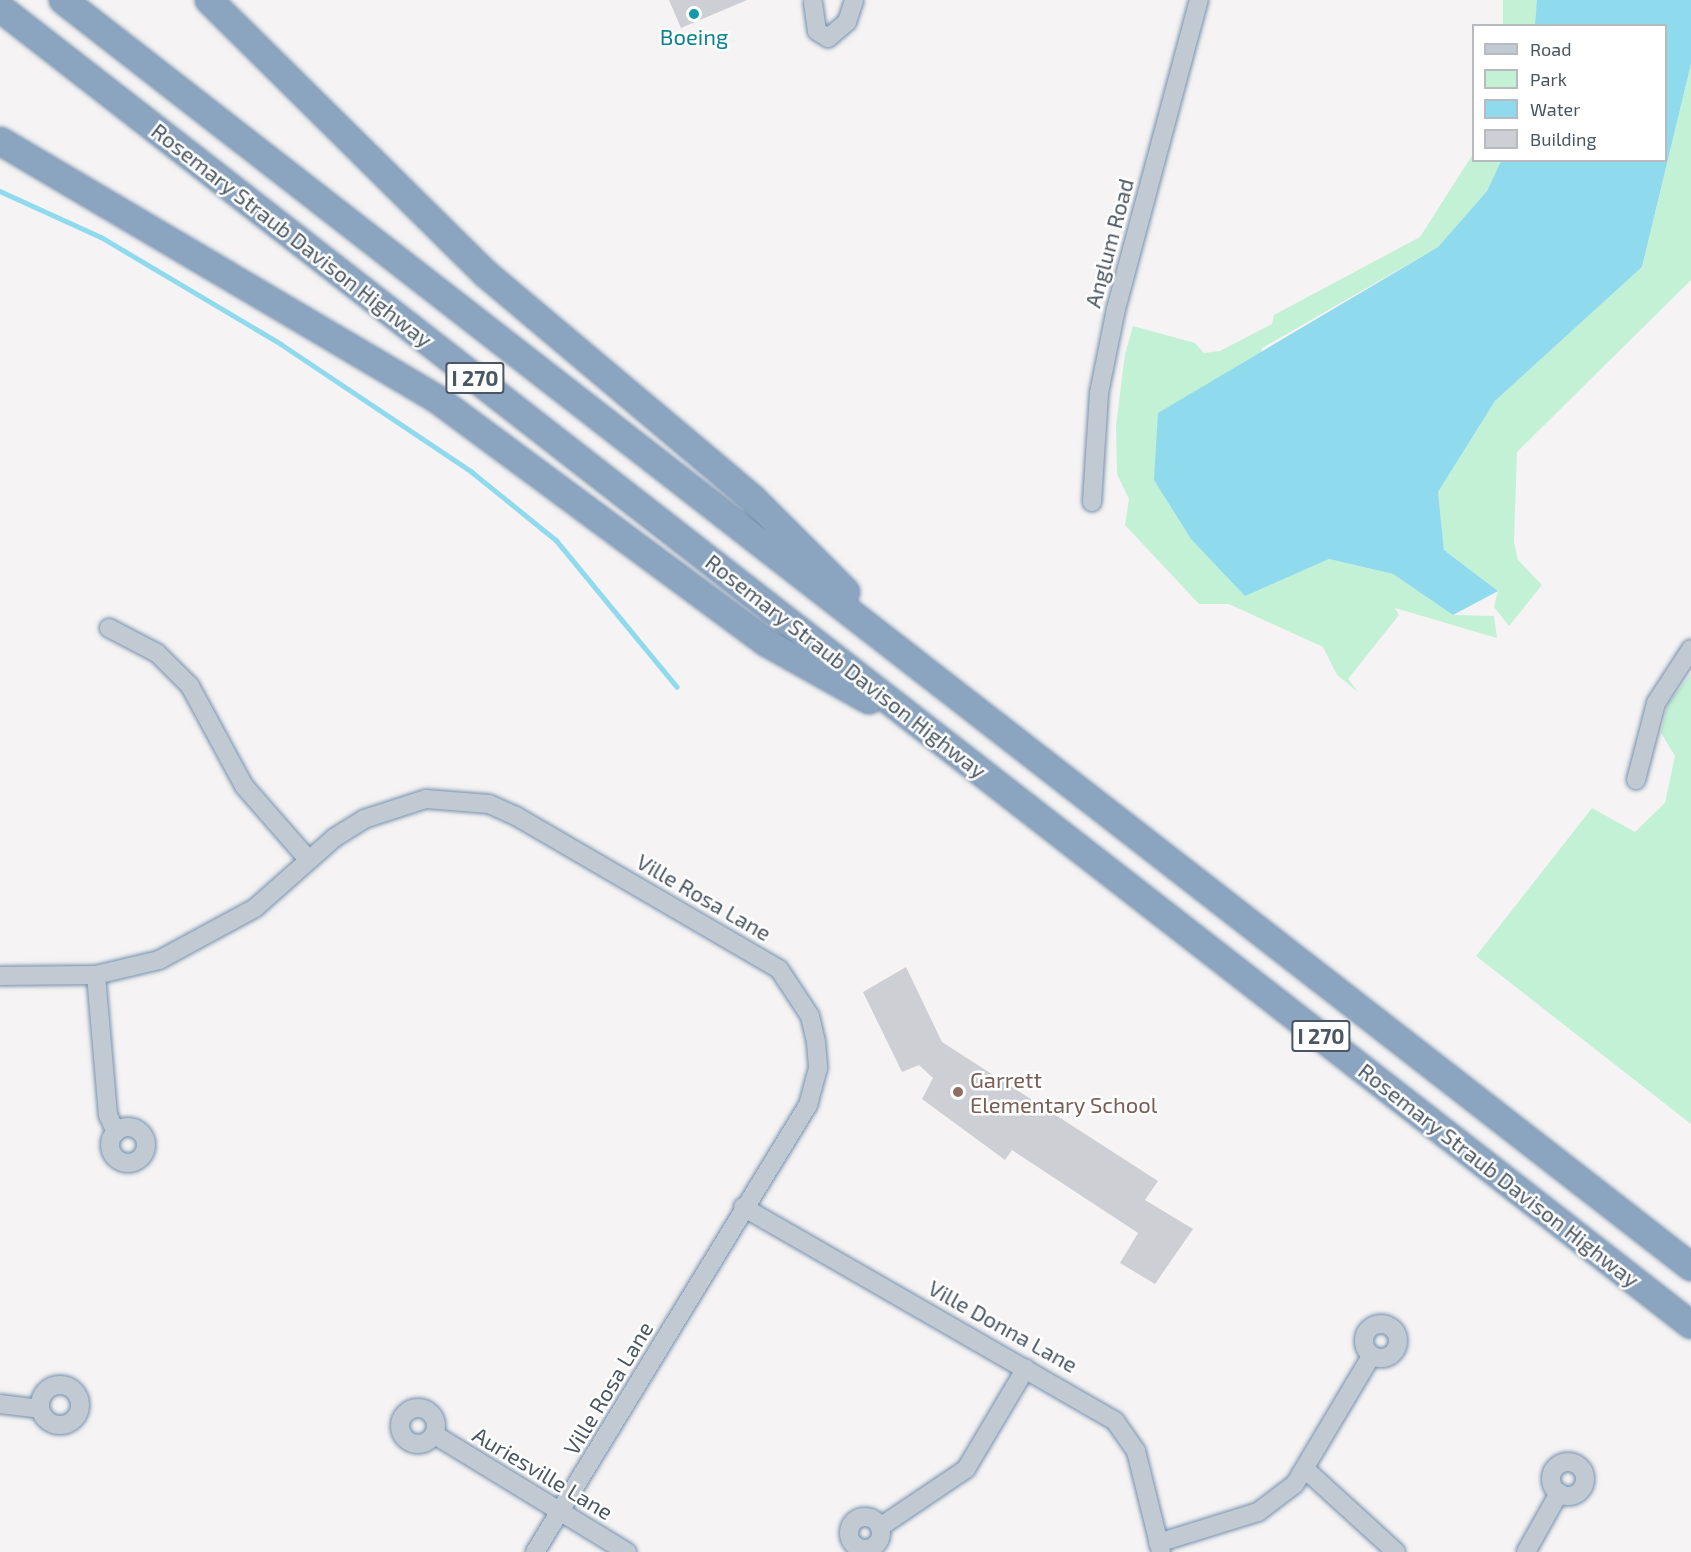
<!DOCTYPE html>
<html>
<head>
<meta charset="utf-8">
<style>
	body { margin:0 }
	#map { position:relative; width:1691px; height:1552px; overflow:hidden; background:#f5f3f3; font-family:"Exo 2",sans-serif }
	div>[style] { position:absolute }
	.green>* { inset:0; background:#c3f1d5; transform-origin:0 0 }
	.water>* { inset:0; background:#90daee }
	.stream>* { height:4.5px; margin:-2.25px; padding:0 2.25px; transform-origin:2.25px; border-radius:2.25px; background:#90daee }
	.building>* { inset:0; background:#cdcfd5 }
	.roads { filter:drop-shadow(0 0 2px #7690ad) drop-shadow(0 0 2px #7690ad) }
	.minor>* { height:18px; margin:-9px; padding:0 9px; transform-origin:9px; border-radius:9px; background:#c1cad2 }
	.minor>.ring { margin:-9px; padding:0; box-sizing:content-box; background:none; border:18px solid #c1cad2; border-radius:50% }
	.highway>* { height:26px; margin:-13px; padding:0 13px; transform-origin:13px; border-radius:13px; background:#8ba5c1 }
	.dots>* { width:16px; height:16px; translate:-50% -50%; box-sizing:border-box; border:3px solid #fff; border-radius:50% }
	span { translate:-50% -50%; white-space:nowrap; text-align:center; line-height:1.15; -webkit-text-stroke:5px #fff; paint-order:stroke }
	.shield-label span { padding:2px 4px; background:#fff; border:2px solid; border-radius:4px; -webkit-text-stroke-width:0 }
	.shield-label { font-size:21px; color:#4a5661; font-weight:700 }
	.culture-label { font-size:22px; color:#0d838f }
	.street-label { font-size:22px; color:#4a5661 }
	.education-label { font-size:22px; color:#785e54 }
	.left { translate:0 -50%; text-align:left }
	.legend { position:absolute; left:1472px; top:24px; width:195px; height:138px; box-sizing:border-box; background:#fff; border:2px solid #b7bbc0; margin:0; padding:8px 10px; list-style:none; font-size:18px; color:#4a5661 }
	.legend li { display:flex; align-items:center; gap:12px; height:30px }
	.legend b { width:30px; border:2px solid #b7bbc0 }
</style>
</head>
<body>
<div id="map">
	<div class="green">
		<i style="left:1503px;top:0;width:34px;height:25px"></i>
		<i style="clip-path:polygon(1691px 64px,1691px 280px,1517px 452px,1514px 542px,1518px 560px,1542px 585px,1509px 626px,1494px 607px,1498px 591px,1444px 550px,1438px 492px,1495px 401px,1642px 267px)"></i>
		<i style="clip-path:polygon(1473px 154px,1474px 160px,1501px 161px,1487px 191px,1438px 247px,1262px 348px,1245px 595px,1329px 559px,1393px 574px,1453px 615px,1494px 616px,1497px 638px,1395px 608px,1399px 615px,1348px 679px,1358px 692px,1337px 675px,1323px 647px,1229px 604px,1199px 604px,1125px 525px,1129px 499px,1117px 474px,1116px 426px,1125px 354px,1133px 326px,1195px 343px,1204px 353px,1220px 351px,1272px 324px,1274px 315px,1420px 237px)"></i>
		<i style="clip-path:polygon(1691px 674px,1691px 1124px,1476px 956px,1592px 808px,1635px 832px,1665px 803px,1675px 756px,1661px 733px,1668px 704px)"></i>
	</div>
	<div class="water">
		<i style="clip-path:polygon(1537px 0,1691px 0,1691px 64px,1642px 267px,1495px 401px,1438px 492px,1444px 550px,1498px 591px,1453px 615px,1393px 574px,1329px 559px,1245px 596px,1191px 539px,1154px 480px,1158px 413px,1438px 247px,1487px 191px,1501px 161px,1666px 160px,1666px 26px,1535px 25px)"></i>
	</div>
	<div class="stream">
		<i style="left:0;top:191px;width:111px;rotate:24.5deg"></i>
		<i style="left:101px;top:237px;width:209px;rotate:30.7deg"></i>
		<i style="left:281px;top:344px;width:230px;rotate:33.8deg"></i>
		<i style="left:472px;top:472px;width:108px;rotate:39deg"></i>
		<i style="left:556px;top:540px;width:190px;rotate:50.5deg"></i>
	</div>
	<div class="building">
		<i style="clip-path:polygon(669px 0,747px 0,681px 28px)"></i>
		<i style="clip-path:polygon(906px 967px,942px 1042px,1158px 1181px,1145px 1200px,1193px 1229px,1155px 1284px,1120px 1263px,1138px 1233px,1012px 1150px,1005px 1160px,922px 1099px,933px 1078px,919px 1065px,902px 1072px,863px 992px)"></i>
	</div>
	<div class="roads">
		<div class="minor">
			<i style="left:813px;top:3px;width:28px;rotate:82deg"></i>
			<i style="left:817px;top:31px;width:13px;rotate:32deg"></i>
			<i style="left:828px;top:38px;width:25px;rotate:-40deg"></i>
			<i style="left:847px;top:22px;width:23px;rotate:-72deg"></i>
			<i style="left:1092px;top:502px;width:109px;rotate:-86.3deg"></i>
			<i style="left:1099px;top:393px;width:86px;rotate:-78.6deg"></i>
			<i style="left:1116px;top:309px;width:320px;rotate:-75deg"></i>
			<i style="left:109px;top:628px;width:54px;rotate:27.5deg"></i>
			<i style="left:157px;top:653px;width:47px;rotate:45deg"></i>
			<i style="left:190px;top:686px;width:114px;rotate:61.6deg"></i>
			<i style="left:244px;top:786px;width:97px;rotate:48.8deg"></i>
			<i style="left:1636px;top:780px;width:80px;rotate:-75.4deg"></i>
			<i style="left:1656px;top:703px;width:64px;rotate:-57.1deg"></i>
			<i style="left:96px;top:975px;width:141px;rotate:85.1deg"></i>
			<i style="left:108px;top:1115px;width:19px;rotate:65deg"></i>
			<i style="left:0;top:976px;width:96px;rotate:-0.6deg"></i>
			<i style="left:96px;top:975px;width:65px;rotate:-13.4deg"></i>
			<i style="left:159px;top:960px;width:109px;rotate:-28.4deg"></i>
			<i style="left:255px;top:908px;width:106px;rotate:-41.5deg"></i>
			<i style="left:334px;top:838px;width:36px;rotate:-32deg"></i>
			<i style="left:364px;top:819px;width:65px;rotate:-17.9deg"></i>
			<i style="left:426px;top:799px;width:63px;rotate:4.5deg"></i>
			<i style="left:489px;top:804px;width:30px;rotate:24deg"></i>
			<i style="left:516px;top:816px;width:304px;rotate:30.2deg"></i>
			<i style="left:779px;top:969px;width:56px;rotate:56.6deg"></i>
			<i style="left:810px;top:1016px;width:28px;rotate:77deg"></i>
			<i style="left:816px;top:1043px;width:25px;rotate:85deg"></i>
			<i style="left:818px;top:1068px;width:38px;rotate:105deg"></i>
			<i style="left:808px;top:1105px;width:524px;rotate:121.41deg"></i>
			<i class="ring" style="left:110px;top:1127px;width:18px;height:18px"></i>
			<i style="left:743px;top:1207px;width:429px;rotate:29.9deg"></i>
			<i style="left:1115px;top:1421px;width:37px;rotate:55deg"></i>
			<i style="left:1136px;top:1451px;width:104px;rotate:76.1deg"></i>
			<i class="ring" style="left:1364px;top:1324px;width:16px;height:16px"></i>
			<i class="ring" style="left:40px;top:1385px;width:22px;height:22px"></i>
			<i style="left:0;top:1404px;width:40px;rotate:7.1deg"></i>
			<i class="ring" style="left:400px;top:1408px;width:18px;height:18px"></i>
			<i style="left:435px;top:1435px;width:225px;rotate:31.4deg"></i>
			<i class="ring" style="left:1551px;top:1462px;width:16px;height:16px"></i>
			<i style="left:1305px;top:1469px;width:123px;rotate:42.4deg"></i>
			<i class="ring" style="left:849px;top:1517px;width:14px;height:14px"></i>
			<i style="left:880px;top:1527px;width:104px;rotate:-34deg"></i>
			<i style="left:966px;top:1469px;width:117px;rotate:-59.3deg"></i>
			<i style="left:1158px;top:1543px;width:105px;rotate:-17.2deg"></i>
			<i style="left:1258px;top:1512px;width:46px;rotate:-37.1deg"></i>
			<i style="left:1295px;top:1484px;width:150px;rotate:-59.2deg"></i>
			<i style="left:1526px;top:1552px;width:68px;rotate:-60.8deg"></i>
		</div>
		<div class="highway">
			<i style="left:63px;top:0;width:2063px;rotate:37.89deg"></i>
			<i style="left:209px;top:0;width:390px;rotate:44.7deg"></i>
			<i style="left:486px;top:274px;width:348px;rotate:40.1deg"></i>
			<i style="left:752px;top:498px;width:133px;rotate:45deg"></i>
			<i style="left:0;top:8px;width:2143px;rotate:37.91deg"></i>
			<i style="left:0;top:141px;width:507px;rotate:30.56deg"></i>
			<i style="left:437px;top:399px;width:410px;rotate:36.5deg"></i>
			<i style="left:767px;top:643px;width:117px;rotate:29.2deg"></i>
		</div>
	</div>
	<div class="dots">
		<i style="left:694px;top:14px;background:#0f9aa8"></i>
		<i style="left:958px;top:1092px;background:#8d6e63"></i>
	</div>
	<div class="shield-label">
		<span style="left:475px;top:378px">I 270</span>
		<span style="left:1321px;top:1036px">I 270</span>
	</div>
	<div class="culture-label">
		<span style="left:694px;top:37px">Boeing</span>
	</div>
	<div class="street-label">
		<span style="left:292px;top:235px;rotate:38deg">Rosemary Straub Davison Highway</span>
		<span style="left:1109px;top:243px;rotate:-75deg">Anglum Road</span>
		<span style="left:846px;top:666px;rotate:38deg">Rosemary Straub Davison Highway</span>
		<span style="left:704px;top:897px;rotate:30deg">Ville Rosa Lane</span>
		<span style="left:1499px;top:1175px;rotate:38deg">Rosemary Straub Davison Highway</span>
		<span style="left:1003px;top:1326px;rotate:29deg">Ville Donna Lane</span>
		<span style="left:608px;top:1388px;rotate:-59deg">Ville Rosa Lane</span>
		<span style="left:543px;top:1473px;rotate:31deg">Auriesville Lane</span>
	</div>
	<div class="education-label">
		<span class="left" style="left:970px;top:1092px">Garrett<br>Elementary School</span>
	</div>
	<ul class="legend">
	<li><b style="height:8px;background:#c1cad2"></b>Road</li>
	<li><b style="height:16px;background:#c3f1d5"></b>Park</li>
	<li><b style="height:16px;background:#90daee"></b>Water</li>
	<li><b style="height:16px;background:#cdcfd5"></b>Building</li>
	</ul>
</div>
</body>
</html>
